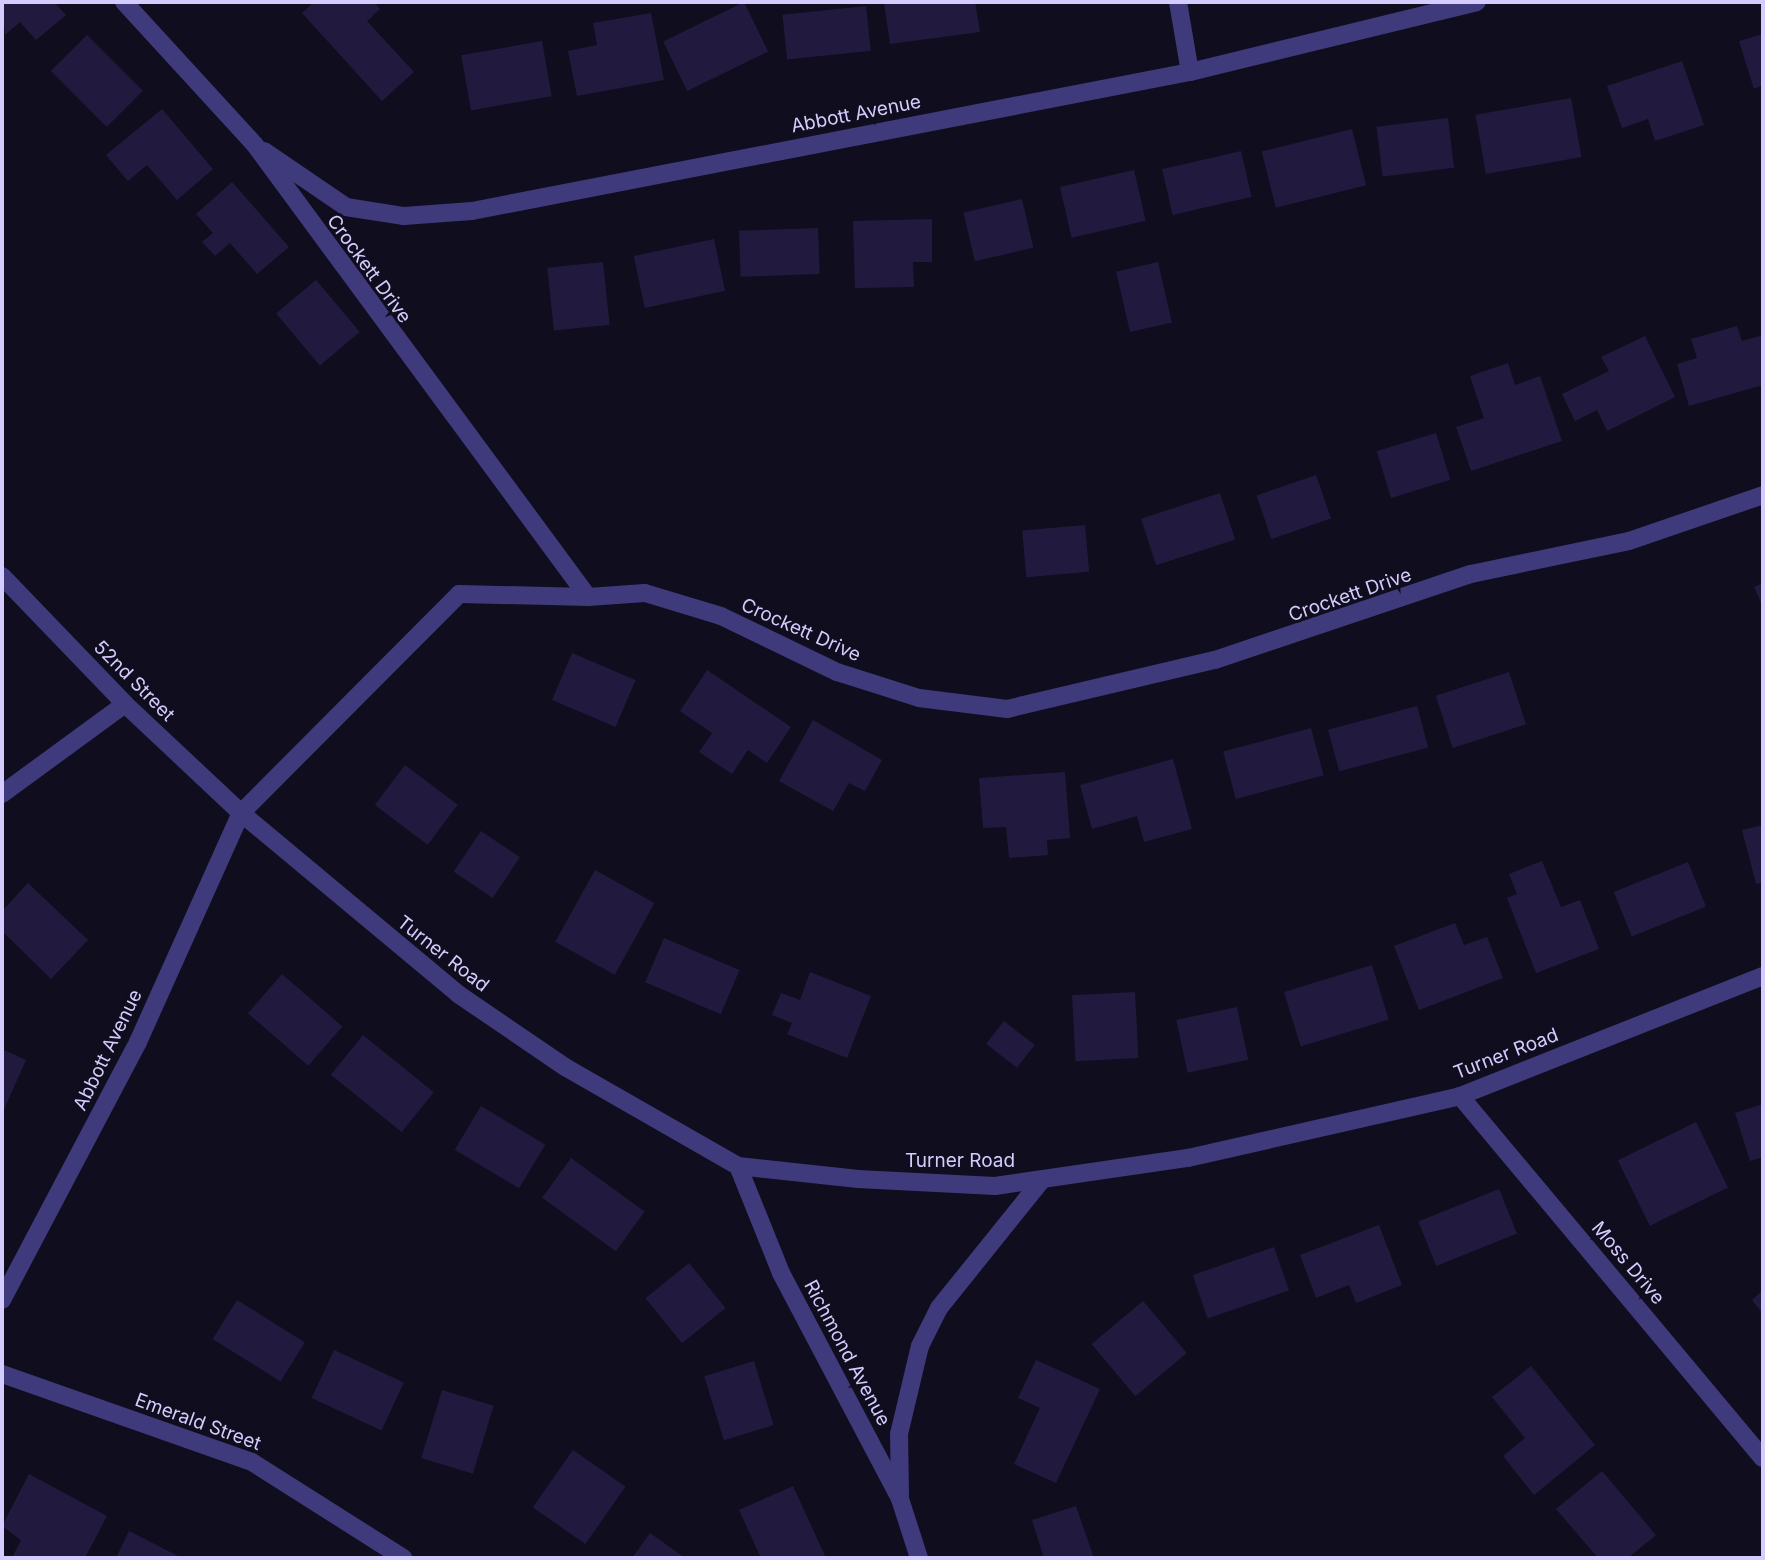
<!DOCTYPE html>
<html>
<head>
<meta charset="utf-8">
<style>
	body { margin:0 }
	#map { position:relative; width:1765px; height:1560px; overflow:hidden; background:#100d1e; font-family:Inter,sans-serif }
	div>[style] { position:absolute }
	.building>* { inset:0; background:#221a3e; transform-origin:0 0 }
	.minor>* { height:18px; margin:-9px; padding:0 9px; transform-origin:9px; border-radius:9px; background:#3f3a7b }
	span { translate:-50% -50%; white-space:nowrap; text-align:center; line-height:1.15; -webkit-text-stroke:6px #100d1e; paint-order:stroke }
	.street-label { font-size:19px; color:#d3ccfd }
	.frame { position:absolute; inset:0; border:4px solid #d3ccfd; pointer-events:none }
</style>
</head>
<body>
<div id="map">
	<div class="building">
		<i style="clip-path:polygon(2px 2px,54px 2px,66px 15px,36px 40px,20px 22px,5px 35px)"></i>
		<i style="clip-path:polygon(314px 2px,374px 2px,380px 9px,367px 21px,414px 72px,382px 101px,302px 13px)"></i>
		<i style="left:744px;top:2px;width:55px;height:90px;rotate:64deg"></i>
		<i style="clip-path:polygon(884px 2px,975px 2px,980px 32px,890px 44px)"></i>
		<i style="left:866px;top:6px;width:45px;height:84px;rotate:84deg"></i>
		<i style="clip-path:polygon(651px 13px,664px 80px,577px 96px,568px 51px,597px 45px,593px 23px)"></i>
		<i style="clip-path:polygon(1763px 34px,1763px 85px,1754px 89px,1739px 41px)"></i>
		<i style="left:87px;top:35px;width:79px;height:51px;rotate:45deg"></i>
		<i style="left:542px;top:41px;width:56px;height:82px;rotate:80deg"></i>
		<i style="clip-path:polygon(1682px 61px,1704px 125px,1655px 141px,1648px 119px,1622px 128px,1607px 86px)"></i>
		<i style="left:1571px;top:98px;width:60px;height:97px;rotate:80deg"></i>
		<i style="clip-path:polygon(162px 109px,213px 169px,177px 200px,147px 165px,128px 181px,106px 155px)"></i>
		<i style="left:1448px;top:118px;width:50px;height:72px;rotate:83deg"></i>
		<i style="left:1352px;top:129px;width:58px;height:93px;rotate:76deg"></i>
		<i style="left:1241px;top:151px;width:47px;height:81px;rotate:77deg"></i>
		<i style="left:1134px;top:170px;width:52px;height:76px;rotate:77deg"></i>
		<i style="clip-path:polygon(232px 182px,289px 247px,257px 274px,230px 243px,215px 256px,202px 242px,213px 233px,196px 214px)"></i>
		<i style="left:1022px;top:199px;width:50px;height:60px;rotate:77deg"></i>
		<i style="clip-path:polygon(932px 219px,932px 262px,913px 262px,914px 287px,855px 288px,853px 221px)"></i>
		<i style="left:818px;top:228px;width:46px;height:79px;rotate:88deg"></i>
		<i style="left:714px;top:239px;width:53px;height:82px;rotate:78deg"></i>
		<i style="left:603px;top:262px;width:63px;height:56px;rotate:84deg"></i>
		<i style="left:1158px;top:262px;width:62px;height:43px;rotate:77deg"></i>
		<i style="left:316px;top:280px;width:68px;height:52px;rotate:50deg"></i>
		<i style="clip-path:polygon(1737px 326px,1742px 341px,1763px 335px,1763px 385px,1689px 406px,1677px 364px,1697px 358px,1691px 339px)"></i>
		<i style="clip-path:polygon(1645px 336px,1675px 397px,1607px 431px,1597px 410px,1575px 421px,1562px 394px,1609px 371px,1601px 357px)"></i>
		<i style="clip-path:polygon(1508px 363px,1515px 385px,1540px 376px,1562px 441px,1471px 471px,1456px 427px,1484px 418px,1470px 376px)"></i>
		<i style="left:1436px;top:433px;width:49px;height:62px;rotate:73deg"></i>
		<i style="left:1316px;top:475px;width:46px;height:63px;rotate:71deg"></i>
		<i style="left:1220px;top:493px;width:49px;height:83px;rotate:72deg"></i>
		<i style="left:1085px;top:525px;width:47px;height:63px;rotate:85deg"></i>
		<i style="clip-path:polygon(1763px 583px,1763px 607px,1754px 587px)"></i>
		<i style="left:572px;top:653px;width:69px;height:51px;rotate:23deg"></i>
		<i style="clip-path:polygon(707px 670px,791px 727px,767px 763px,748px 750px,732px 774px,699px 752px,712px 733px,680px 711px)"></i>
		<i style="left:1509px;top:672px;width:55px;height:77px;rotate:72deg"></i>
		<i style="left:1417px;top:706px;width:43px;height:92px;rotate:75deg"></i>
		<i style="clip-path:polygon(813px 720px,882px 760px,865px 791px,849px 783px,833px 811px,779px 781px)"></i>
		<i style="left:1311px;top:728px;width:49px;height:91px;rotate:75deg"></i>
		<i style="clip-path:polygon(1173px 759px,1192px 829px,1144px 842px,1137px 816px,1092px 829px,1080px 785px)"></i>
		<i style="left:405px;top:765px;width:66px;height:50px;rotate:37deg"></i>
		<i style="clip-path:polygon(1065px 772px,1070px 838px,1047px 840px,1048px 855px,1009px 858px,1006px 827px,983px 828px,979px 778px)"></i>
		<i style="clip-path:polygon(1763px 825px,1763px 882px,1756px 884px,1742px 830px)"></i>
		<i style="left:481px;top:831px;width:47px;height:49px;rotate:34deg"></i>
		<i style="clip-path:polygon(1542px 861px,1561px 907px,1580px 900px,1599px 949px,1536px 973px,1507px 898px,1517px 894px,1509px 874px)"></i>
		<i style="left:1688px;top:862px;width:48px;height:80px;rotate:68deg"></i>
		<i style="left:595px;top:870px;width:68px;height:82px;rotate:29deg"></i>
		<i style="clip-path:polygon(28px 883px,88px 940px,51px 979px,2px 931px,2px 911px)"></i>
		<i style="clip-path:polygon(1455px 923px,1464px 945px,1487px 937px,1503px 978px,1419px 1010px,1394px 946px)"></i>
		<i style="left:664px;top:938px;width:82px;height:48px;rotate:23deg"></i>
		<i style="left:1372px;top:965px;width:57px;height:92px;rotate:73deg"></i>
		<i style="clip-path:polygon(810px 972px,871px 996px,847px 1058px,787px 1034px,792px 1023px,772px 1015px,781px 993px,800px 1000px)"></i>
		<i style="left:282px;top:974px;width:80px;height:52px;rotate:41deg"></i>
		<i style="left:1135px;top:992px;width:66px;height:63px;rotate:87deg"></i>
		<i style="left:1237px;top:1007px;width:54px;height:62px;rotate:78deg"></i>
		<i style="left:1004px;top:1021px;width:39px;height:29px;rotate:38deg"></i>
		<i style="left:363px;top:1035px;width:91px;height:51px;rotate:39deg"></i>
		<i style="clip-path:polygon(2px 1049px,26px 1060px,2px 1114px)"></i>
		<i style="clip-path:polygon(1763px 1104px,1763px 1157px,1750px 1161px,1735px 1113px)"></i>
		<i style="left:481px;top:1106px;width:75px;height:51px;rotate:31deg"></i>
		<i style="left:1696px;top:1122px;width:73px;height:87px;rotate:64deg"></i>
		<i style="left:571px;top:1158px;width:91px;height:49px;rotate:36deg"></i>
		<i style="left:1499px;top:1189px;width:48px;height:87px;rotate:68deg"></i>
		<i style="clip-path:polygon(1379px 1225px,1402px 1285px,1356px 1303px,1349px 1285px,1316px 1298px,1300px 1255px)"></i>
		<i style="left:1274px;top:1247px;width:46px;height:86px;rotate:71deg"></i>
		<i style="left:689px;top:1263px;width:58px;height:56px;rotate:51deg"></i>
		<i style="clip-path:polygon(1763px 1290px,1763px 1314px,1752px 1300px)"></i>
		<i style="left:237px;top:1300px;width:80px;height:46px;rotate:32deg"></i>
		<i style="left:1143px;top:1301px;width:68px;height:67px;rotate:50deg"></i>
		<i style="left:334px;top:1350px;width:77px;height:53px;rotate:25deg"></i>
		<i style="clip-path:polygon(1036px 1360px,1100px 1389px,1056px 1483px,1014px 1464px,1040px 1408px,1018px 1398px)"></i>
		<i style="left:754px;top:1361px;width:67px;height:52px;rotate:73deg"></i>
		<i style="clip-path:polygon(1531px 1366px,1595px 1445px,1534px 1495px,1503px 1456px,1525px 1438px,1492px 1397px)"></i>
		<i style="left:442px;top:1390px;width:54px;height:71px;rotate:17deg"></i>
		<i style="left:573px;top:1450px;width:64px;height:70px;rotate:35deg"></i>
		<i style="clip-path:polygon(1602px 1471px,1656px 1535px,1628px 1558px,1598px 1558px,1556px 1509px)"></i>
		<i style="clip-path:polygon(29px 1474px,107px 1516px,85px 1558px,12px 1558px,21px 1540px,2px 1526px)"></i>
		<i style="clip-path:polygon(793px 1486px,826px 1558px,761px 1558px,739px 1510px)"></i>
		<i style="clip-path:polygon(1076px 1506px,1094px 1558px,1044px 1558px,1032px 1520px)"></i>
		<i style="clip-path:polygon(129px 1531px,182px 1558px,116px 1558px)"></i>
		<i style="clip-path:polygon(650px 1533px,685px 1558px,632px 1558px)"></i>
	</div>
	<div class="minor">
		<i style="left:124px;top:2px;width:194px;rotate:47.5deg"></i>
		<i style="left:255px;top:145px;width:561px;rotate:53.62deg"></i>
		<i style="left:588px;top:597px;width:57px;rotate:-4deg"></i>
		<i style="left:645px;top:593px;width:79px;rotate:16.8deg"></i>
		<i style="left:721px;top:616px;width:129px;rotate:25.8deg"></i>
		<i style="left:837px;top:672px;width:86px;rotate:17.6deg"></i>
		<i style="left:919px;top:698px;width:89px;rotate:7.1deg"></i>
		<i style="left:1007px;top:709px;width:214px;rotate:-13.3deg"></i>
		<i style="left:1215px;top:660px;width:270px;rotate:-18.6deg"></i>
		<i style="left:1471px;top:574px;width:161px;rotate:-11.8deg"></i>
		<i style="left:1629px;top:541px;width:142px;rotate:-18.9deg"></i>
		<i style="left:1178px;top:2px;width:71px;rotate:80.3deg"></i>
		<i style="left:264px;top:151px;width:99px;rotate:34.3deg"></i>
		<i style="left:346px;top:207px;width:59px;rotate:8.8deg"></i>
		<i style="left:404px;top:216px;width:68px;rotate:-4.2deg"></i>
		<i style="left:472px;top:211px;width:731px;rotate:-10.96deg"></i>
		<i style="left:1190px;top:72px;width:295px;rotate:-13.7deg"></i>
		<i style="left:2px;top:576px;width:178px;rotate:46.1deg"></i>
		<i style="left:125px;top:704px;width:159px;rotate:43.2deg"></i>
		<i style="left:241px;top:813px;width:283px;rotate:39.8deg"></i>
		<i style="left:458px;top:994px;width:130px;rotate:34.3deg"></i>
		<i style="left:565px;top:1067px;width:199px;rotate:29.8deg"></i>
		<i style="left:738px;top:1166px;width:121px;rotate:6.2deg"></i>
		<i style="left:858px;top:1179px;width:137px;rotate:2.9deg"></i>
		<i style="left:995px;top:1186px;width:195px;rotate:-8.3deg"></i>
		<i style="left:1188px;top:1158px;width:279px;rotate:-12.8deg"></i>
		<i style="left:1460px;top:1096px;width:326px;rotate:-21.6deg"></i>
		<i style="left:2px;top:794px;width:152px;rotate:-36.2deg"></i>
		<i style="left:1460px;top:1096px;width:472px;rotate:50.1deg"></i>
		<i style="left:738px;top:1166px;width:115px;rotate:68.1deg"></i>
		<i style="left:781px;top:1273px;width:255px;rotate:62.2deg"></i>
		<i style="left:900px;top:1499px;width:62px;rotate:72.1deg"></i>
		<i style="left:2px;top:1300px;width:292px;rotate:-62.2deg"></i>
		<i style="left:138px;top:1042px;width:251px;rotate:-65.8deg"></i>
		<i style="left:241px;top:813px;width:309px;rotate:-45.1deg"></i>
		<i style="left:459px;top:594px;width:129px;rotate:1.3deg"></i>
		<i style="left:2px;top:1374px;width:265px;rotate:19.4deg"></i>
		<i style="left:252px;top:1462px;width:179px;rotate:32.4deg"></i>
		<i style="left:900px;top:1495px;width:61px;rotate:-90.9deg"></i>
		<i style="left:899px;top:1434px;width:90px;rotate:-76.6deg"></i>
		<i style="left:920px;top:1346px;width:42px;rotate:-63.4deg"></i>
		<i style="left:939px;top:1308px;width:163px;rotate:-51.2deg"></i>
	</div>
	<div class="street-label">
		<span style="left:856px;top:114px;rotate:-11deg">Abbott Avenue</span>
		<span style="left:369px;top:269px;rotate:54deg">Crockett Drive</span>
		<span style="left:1350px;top:595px;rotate:-19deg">Crockett Drive</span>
		<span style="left:801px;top:630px;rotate:24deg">Crockett Drive</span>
		<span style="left:134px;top:681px;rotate:45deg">52nd Street</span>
		<span style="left:443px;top:954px;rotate:38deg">Turner Road</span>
		<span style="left:108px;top:1050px;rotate:-64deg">Abbott Avenue</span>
		<span style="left:1506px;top:1054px;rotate:-21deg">Turner Road</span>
		<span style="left:960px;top:1161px">Turner Road</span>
		<span style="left:1628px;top:1263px;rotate:50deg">Moss Drive</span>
		<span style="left:847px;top:1353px;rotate:62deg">Richmond Avenue</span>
		<span style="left:198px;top:1422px;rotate:20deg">Emerald Street</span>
	</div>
	<div class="frame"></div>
</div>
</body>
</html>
